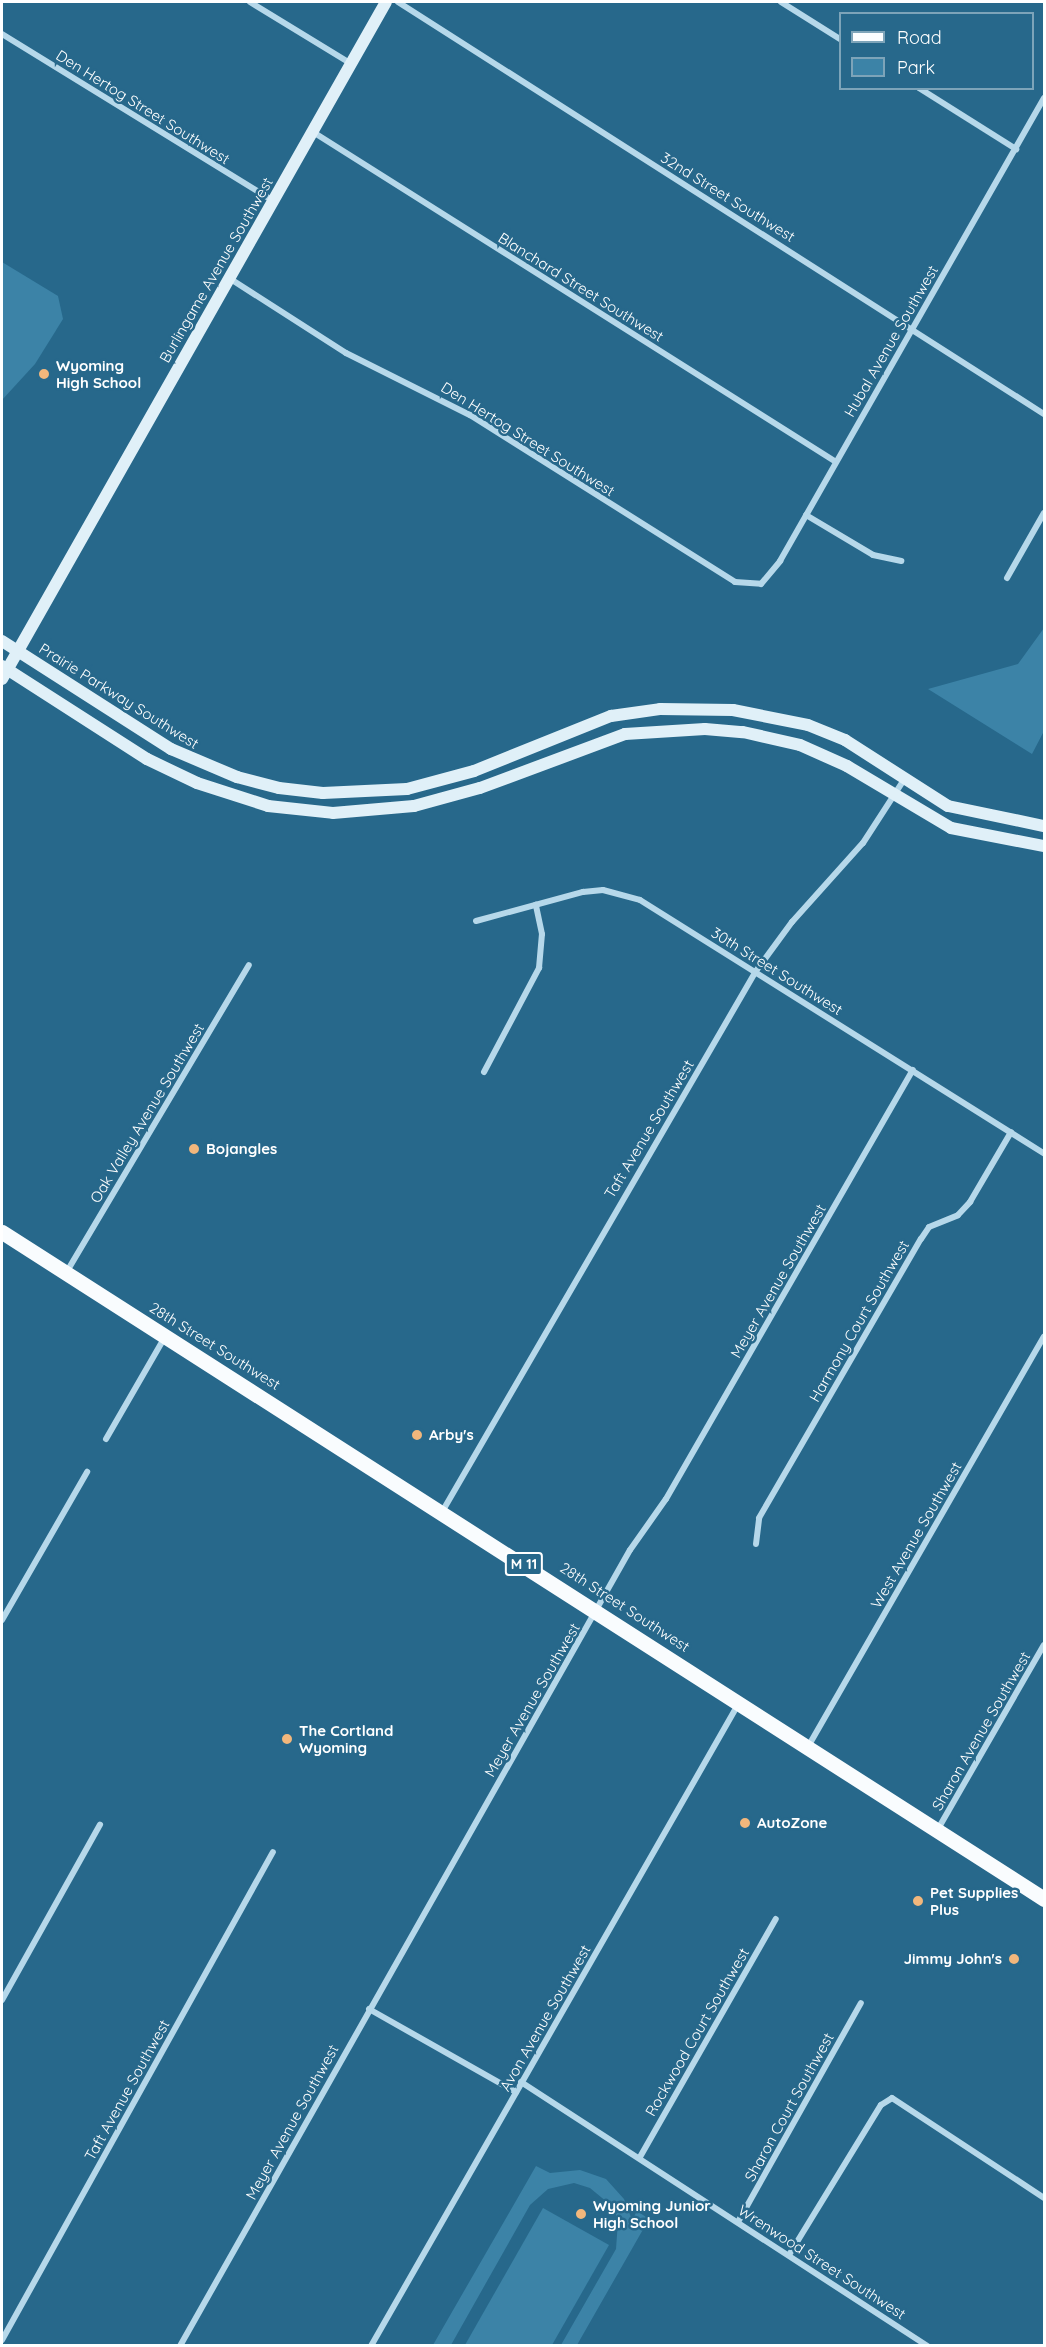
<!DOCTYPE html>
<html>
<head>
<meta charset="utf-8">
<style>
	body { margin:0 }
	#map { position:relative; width:1046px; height:2347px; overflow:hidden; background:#27688b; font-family:Quicksand,sans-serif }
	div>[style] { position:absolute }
	.green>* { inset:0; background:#3c83a7 }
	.street>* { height:6px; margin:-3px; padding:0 3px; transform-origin:3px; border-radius:3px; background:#b6d8ea }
	.secondary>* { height:12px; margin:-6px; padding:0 6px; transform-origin:6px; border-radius:6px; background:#e0f0f8 }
	.primary>* { height:15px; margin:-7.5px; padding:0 7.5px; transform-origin:7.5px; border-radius:7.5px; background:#f9fcfe }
	.dots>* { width:16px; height:16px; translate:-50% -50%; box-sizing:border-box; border:3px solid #27688b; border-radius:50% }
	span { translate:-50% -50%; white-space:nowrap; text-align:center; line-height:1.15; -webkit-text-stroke:5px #27688b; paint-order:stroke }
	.shield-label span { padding:2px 4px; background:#27688b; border:2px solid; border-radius:4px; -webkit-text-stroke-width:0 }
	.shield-label { font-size:14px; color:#fff; font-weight:700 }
	.street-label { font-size:15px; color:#fff }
	.poi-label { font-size:15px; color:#fff; font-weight:700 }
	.left { translate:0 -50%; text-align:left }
	.right { translate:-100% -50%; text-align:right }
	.frame { position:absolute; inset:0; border:3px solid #fff; pointer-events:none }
	.legend { position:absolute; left:839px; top:12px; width:195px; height:78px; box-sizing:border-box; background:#27688b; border:2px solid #7da4b9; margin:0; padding:8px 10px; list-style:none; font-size:18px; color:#fff }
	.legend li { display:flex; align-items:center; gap:12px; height:30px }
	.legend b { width:30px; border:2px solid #7da4b9 }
</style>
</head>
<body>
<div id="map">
	<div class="green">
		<i style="clip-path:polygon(2px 262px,58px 296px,63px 319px,35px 364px,2px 400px)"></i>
		<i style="clip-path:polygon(1044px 628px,1044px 731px,1032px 754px,928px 689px,1018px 664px)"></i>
		<i style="clip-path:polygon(536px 2166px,550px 2173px,580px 2170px,606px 2179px,624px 2199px,632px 2220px,637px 2211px,649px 2219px,577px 2345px,561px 2345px,616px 2249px,618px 2221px,613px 2207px,590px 2188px,574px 2183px,548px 2189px,530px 2205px,451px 2345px,433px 2345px)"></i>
		<i style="clip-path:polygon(543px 2208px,609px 2245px,552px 2345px,465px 2345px)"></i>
	</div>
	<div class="street">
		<i style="left:250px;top:2px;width:117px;rotate:31.4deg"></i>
		<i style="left:398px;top:2px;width:766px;rotate:32.53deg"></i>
		<i style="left:781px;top:2px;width:70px;rotate:32.1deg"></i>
		<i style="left:2px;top:34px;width:318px;rotate:31.6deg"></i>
		<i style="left:919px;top:88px;width:115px;rotate:32.2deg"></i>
		<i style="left:313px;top:132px;width:618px;rotate:32.25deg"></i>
		<i style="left:229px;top:278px;width:139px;rotate:32.7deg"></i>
		<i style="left:346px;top:353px;width:139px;rotate:26.6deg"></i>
		<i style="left:470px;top:415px;width:313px;rotate:32.2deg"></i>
		<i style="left:735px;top:582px;width:26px;rotate:4deg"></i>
		<i style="left:761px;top:584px;width:30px;rotate:-50deg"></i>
		<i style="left:780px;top:561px;width:533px;rotate:-60.31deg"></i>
		<i style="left:806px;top:515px;width:78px;rotate:30.8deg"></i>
		<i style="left:873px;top:555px;width:29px;rotate:12deg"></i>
		<i style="left:1007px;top:578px;width:75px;rotate:-60.4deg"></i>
		<i style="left:476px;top:921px;width:111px;rotate:-15.2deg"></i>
		<i style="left:583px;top:892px;width:20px;rotate:-6deg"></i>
		<i style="left:603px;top:890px;width:38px;rotate:15deg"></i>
		<i style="left:640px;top:900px;width:477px;rotate:32.1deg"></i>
		<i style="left:484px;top:1072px;width:118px;rotate:-62.1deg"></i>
		<i style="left:539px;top:968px;width:34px;rotate:-85deg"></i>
		<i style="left:542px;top:934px;width:30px;rotate:-102deg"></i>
		<i style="left:66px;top:1273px;width:358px;rotate:-59.3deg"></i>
		<i style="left:106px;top:1439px;width:118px;rotate:-60deg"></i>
		<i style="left:442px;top:1512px;width:626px;rotate:-59.87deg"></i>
		<i style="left:756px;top:971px;width:61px;rotate:-53.7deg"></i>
		<i style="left:792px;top:922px;width:106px;rotate:-48.1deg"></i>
		<i style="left:863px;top:843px;width:77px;rotate:-57.1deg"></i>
		<i style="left:756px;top:1544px;width:26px;rotate:-83deg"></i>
		<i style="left:759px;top:1518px;width:323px;rotate:-59.9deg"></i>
		<i style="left:921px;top:1239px;width:14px;rotate:-56deg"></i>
		<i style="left:929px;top:1227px;width:31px;rotate:-22deg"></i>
		<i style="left:958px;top:1215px;width:18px;rotate:-47deg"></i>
		<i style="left:970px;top:1202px;width:81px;rotate:-59.6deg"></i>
		<i style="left:2px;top:1620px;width:171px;rotate:-60.1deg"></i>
		<i style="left:809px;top:1745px;width:471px;rotate:-60.1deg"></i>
		<i style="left:938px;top:1829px;width:212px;rotate:-60.1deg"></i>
		<i style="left:2px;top:2000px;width:201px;rotate:-60.8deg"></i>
		<i style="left:369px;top:2009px;width:169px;rotate:29.5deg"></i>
		<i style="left:521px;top:2082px;width:485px;rotate:33deg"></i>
		<i style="left:640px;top:2157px;width:274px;rotate:-60.3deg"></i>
		<i style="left:738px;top:2222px;width:251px;rotate:-60.7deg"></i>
		<i style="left:789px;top:2255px;width:176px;rotate:-58.5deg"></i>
		<i style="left:881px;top:2105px;width:13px;rotate:-32deg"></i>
		<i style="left:892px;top:2098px;width:182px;rotate:33.3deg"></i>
		<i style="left:2px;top:2340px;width:558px;rotate:-60.96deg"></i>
		<i style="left:180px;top:2346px;width:914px;rotate:-60.52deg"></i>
		<i style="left:630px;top:1550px;width:62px;rotate:-54.8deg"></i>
		<i style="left:666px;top:1499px;width:495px;rotate:-60.1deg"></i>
		<i style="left:371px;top:2346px;width:741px;rotate:-60.22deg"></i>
	</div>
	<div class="secondary">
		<i style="left:2px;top:641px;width:201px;rotate:32.6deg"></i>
		<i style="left:171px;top:749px;width:72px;rotate:23deg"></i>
		<i style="left:237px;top:777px;width:43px;rotate:14.7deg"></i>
		<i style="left:279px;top:788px;width:44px;rotate:6.5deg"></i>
		<i style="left:323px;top:793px;width:84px;rotate:-2.7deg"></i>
		<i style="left:407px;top:789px;width:69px;rotate:-15deg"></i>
		<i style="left:474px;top:771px;width:148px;rotate:-21.9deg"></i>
		<i style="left:611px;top:716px;width:49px;rotate:-8.1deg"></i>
		<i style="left:660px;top:709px;width:73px;rotate:0.8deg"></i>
		<i style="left:733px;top:710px;width:76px;rotate:11.3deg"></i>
		<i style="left:808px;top:725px;width:40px;rotate:22deg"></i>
		<i style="left:845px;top:740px;width:122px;rotate:32.7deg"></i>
		<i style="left:948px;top:806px;width:98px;rotate:11.8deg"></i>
		<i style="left:2px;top:666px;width:172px;rotate:32.7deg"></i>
		<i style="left:147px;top:759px;width:55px;rotate:25.6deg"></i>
		<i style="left:197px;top:783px;width:75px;rotate:17.9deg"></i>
		<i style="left:268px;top:806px;width:65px;rotate:6.1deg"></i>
		<i style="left:333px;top:813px;width:81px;rotate:-4.9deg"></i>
		<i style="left:414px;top:806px;width:68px;rotate:-15.3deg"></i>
		<i style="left:480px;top:788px;width:155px;rotate:-20.4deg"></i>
		<i style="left:625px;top:734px;width:80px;rotate:-3.6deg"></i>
		<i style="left:705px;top:729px;width:38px;rotate:5deg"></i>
		<i style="left:743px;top:732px;width:58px;rotate:12.8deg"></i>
		<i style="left:800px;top:745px;width:51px;rotate:24.1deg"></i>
		<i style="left:847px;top:766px;width:121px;rotate:30.8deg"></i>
		<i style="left:951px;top:828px;width:95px;rotate:11deg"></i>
		<i style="left:2px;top:679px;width:778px;rotate:-60.44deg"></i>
	</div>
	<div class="primary">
		<i style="left:2px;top:1232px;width:1237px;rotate:32.62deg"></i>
	</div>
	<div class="dots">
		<i style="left:44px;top:374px;background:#f2b77c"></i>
		<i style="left:194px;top:1149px;background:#f2b77c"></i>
		<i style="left:417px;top:1435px;background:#f2b77c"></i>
		<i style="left:287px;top:1739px;background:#f2b77c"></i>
		<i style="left:745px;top:1823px;background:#f2b77c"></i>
		<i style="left:918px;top:1901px;background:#f2b77c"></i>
		<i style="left:1014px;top:1959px;background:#f2b77c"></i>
		<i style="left:581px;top:2214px;background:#f2b77c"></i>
	</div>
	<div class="shield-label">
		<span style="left:524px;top:1564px">M 11</span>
	</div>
	<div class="street-label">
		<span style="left:143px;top:107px;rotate:32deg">Den Hertog Street Southwest</span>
		<span style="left:728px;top:197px;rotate:32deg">32nd Street Southwest</span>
		<span style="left:216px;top:270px;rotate:-60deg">Burlingame Avenue Southwest</span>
		<span style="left:581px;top:287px;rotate:32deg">Blanchard Street Southwest</span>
		<span style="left:891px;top:341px;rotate:-60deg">Hubal Avenue Southwest</span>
		<span style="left:528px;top:439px;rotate:32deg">Den Hertog Street Southwest</span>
		<span style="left:119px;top:696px;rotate:32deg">Prairie Parkway Southwest</span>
		<span style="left:777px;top:971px;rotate:32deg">30th Street Southwest</span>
		<span style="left:147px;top:1113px;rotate:-59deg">Oak Valley Avenue Southwest</span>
		<span style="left:649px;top:1129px;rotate:-59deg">Taft Avenue Southwest</span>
		<span style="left:778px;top:1281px;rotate:-60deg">Meyer Avenue Southwest</span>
		<span style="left:859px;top:1321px;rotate:-60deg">Harmony Court Southwest</span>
		<span style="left:215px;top:1346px;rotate:32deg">28th Street Southwest</span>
		<span style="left:916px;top:1535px;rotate:-60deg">West Avenue Southwest</span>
		<span style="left:625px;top:1607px;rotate:33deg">28th Street Southwest</span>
		<span style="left:532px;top:1700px;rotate:-60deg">Meyer Avenue Southwest</span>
		<span style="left:981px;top:1731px;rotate:-60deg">Sharon Avenue Southwest</span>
		<span style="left:545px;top:2018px;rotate:-60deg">Avon Avenue Southwest</span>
		<span style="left:697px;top:2032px;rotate:-60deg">Rockwood Court Southwest</span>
		<span style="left:127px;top:2090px;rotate:-61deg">Taft Avenue Southwest</span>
		<span style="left:789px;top:2107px;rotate:-61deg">Sharon Court Southwest</span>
		<span style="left:292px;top:2122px;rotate:-61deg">Meyer Avenue Southwest</span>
		<span style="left:822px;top:2262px;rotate:33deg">Wrenwood Street Southwest</span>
	</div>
	<div class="poi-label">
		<span class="left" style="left:56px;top:374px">Wyoming<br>High School</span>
		<span class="left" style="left:206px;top:1149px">Bojangles</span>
		<span class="left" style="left:429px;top:1435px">Arby's</span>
		<span class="left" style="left:299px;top:1739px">The Cortland<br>Wyoming</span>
		<span class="left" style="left:757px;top:1823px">AutoZone</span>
		<span class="left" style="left:930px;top:1901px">Pet Supplies<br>Plus</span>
		<span class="right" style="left:1002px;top:1959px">Jimmy John's</span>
		<span class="left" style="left:593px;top:2214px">Wyoming Junior<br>High School</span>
	</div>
	<div class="frame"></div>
	<ul class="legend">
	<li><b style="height:8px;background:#f9fcfe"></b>Road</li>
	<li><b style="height:16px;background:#3c83a7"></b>Park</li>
	</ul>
</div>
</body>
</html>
